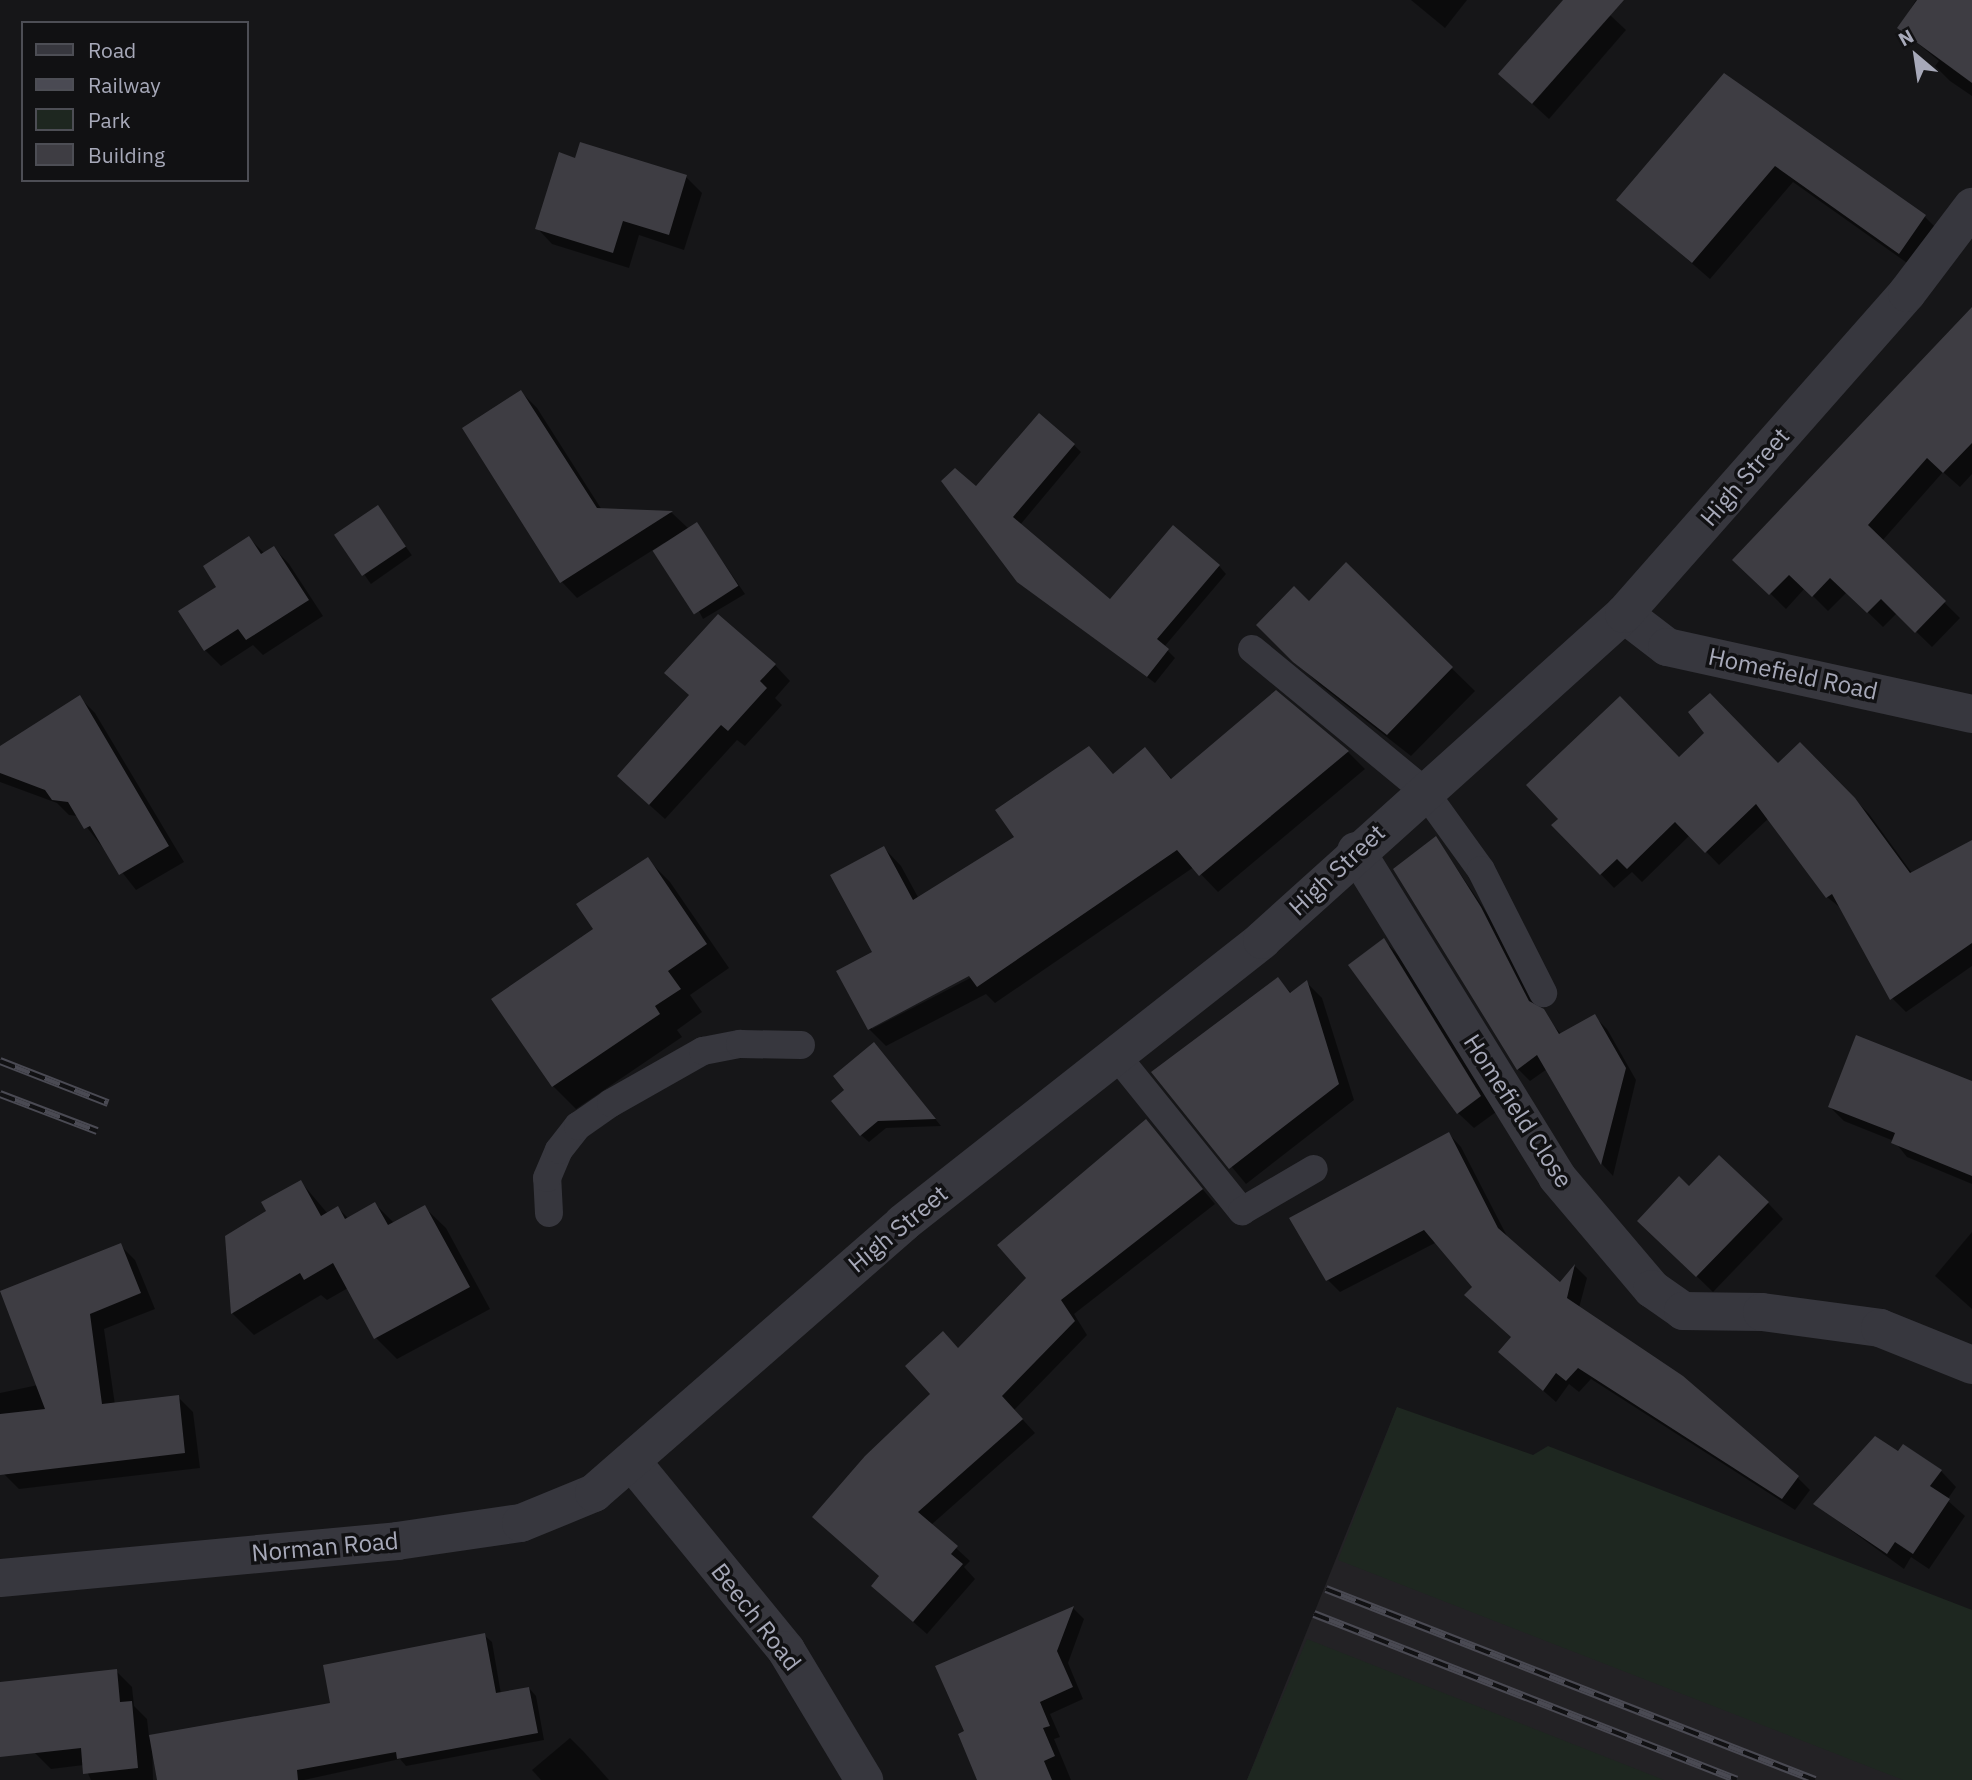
<!DOCTYPE html>
<html>
<head>
<meta charset="utf-8">
<style>
	body { margin:0 }
	#map { position:relative; width:1972px; height:1780px; overflow:hidden; background:#161618; font-family:"IBM Plex Sans",sans-serif }
	div>[style] { position:absolute }
	.built>* { inset:0; background:#232225 }
	.green>* { inset:0; background:#1e2720 }
	.shadow>* { inset:0; background:#0007; transform-origin:0 0 }
	.building>* { inset:0; background:#3e3d43; transform-origin:0 0 }
	.lane>* { height:28px; margin:-14px; padding:0 14px; transform-origin:14px; border-radius:14px; background:#37373e }
	.street>* { height:38px; margin:-19px; padding:0 19px; transform-origin:19px; border-radius:19px; background:#37373e }
	.rail>* { height:8px; margin-top:-4px; transform-origin:0; background:repeating-linear-gradient(90deg,#111113 0 16px,#4a4a53 0 32px); box-sizing:border-box; border-block:2px solid #4a4a53 }
	span { translate:-50% -50%; white-space:nowrap; text-align:center; line-height:1.15; -webkit-text-stroke:7px #111113; paint-order:stroke }
	.street-label { font-size:24px; color:#a7a9b9 }
	.legend { position:absolute; left:21px; top:21px; width:228px; height:161px; box-sizing:border-box; background:#111113; border:2px solid #4d4e55; margin:0; padding:9px 12px; list-style:none; font-size:21px; color:#a7a9b9 }
	.legend li { display:flex; align-items:center; gap:14px; height:35px }
	.legend b { width:35px; border:2px solid #4d4e55 }
	.north { position:absolute; left:1881px; top:21px; width:70px; height:70px; -webkit-text-stroke:5px #111113; paint-order:stroke; rotate:331deg; font-size:19px; font-weight:700; line-height:28px; text-align:center; color:#a7a9b9 }
	.north::after { content:''; display:block; margin:auto; width:24px; height:32px; background:#a7a9b9; clip-path:polygon(50% 0,100% 100%,50% 72%,0 100%) }
</style>
</head>
<body>
<div id="map">
	<div class="built">
		<i style="clip-path:polygon(1397px 1407px,1972px 1780px,1247px 1780px)"></i>
	</div>
	<div class="green">
		<i style="clip-path:polygon(1397px 1407px,1533px 1455px,1548px 1446px,1972px 1610px,1972px 1780px,1903px 1780px,1338px 1560px)"></i>
		<i style="clip-path:polygon(1307px 1639px,1664px 1780px,1247px 1780px)"></i>
	</div>
	<div class="shadow">
		<i style="clip-path:polygon(1411px 0,1467px 0,1445px 28px)"></i>
		<i style="clip-path:polygon(1566px 0,1594px 0,1626px 30px,1549px 119px,1500px 74px)"></i>
		<i style="clip-path:polygon(1916px 0,1972px 0,1972px 96px,1950px 81px,1935px 66px,1939px 61px,1899px 28px)"></i>
		<i style="clip-path:polygon(1724px 75px,1925px 217px,1942px 234px,1917px 270px,1793px 182px,1710px 279px,1619px 200px)"></i>
		<i style="clip-path:polygon(686px 177px,702px 193px,684px 250px,639px 235px,629px 268px,552px 244px,537px 228px)"></i>
		<i style="clip-path:polygon(1972px 309px,1972px 474px,1960px 487px,1943px 472px,1882px 541px,1960px 618px,1932px 647px,1897px 613px,1883px 627px,1847px 592px,1828px 611px,1805px 588px,1786px 609px,1735px 559px)"></i>
		<i style="clip-path:polygon(521px 392px,537px 408px,602px 510px,672px 513px,689px 529px,697px 524px,745px 594px,703px 619px,664px 543px,577px 598px,562px 582px,464px 428px)"></i>
		<i style="clip-path:polygon(1074px 445px,1081px 452px,1020px 525px,1110px 602px,1219px 566px,1226px 574px,1164px 647px,1175px 658px,1155px 683px,1018px 581px,977px 488px)"></i>
		<i style="left:378px;top:507px;width:59px;height:50px;rotate:55deg"></i>
		<i style="clip-path:polygon(249px 538px,265px 554px,274px 548px,289px 564px,323px 616px,263px 655px,253px 645px,221px 666px,205px 650px,218px 588px)"></i>
		<i style="clip-path:polygon(1346px 565px,1475px 691px,1411px 756px,1319px 684px,1258px 625px,1309px 603px)"></i>
		<i style="clip-path:polygon(775px 665px,790px 681px,775px 698px,782px 705px,745px 746px,737px 740px,665px 819px,635px 792px)"></i>
		<i style="clip-path:polygon(79px 697px,95px 713px,184px 862px,136px 890px,78px 816px,69px 815px,57px 803px,0 782px,0 747px)"></i>
		<i style="clip-path:polygon(1800px 744px,1869px 814px,1912px 873px,1972px 842px,1972px 966px,1906px 1012px,1892px 998px,1843px 910px,1827px 897px,1769px 818px,1719px 865px,1690px 835px,1642px 882px,1632px 872px,1614px 888px,1554px 825px,1679px 759px,1778px 765px)"></i>
		<i style="clip-path:polygon(evenodd,1145px 749px,1173px 780px,1348px 752px,1365px 769px,1218px 892px,1194px 867px,995px 1003px,986px 994px,886px 1046px,869px 1029px,884px 848px,901px 866px,919px 899px,1016px 838px,1106px 766px,1114px 775px,1145px 749px,976px 970px,978px 974px,872px 1029px,872px 1026px,976px 970px)"></i>
		<i style="clip-path:polygon(1436px 838px,1493px 922px,1537px 1007px,1562px 1035px,1594px 1016px,1607px 1029px,1636px 1080px,1613px 1176px,1602px 1164px,1547px 1069px,1530px 1081px,1518px 1069px)"></i>
		<i style="clip-path:polygon(647px 859px,670px 882px,729px 968px,690px 995px,702px 1012px,677px 1030px,682px 1037px,576px 1109px,553px 1086px,595px 929px)"></i>
		<i style="clip-path:polygon(1384px 940px,1399px 956px,1496px 1112px,1474px 1128px,1458px 1113px)"></i>
		<i style="clip-path:polygon(1278px 979px,1292px 994px,1306px 982px,1322px 998px,1354px 1100px,1246px 1184px,1154px 1073px)"></i>
		<i style="clip-path:polygon(881px 1052px,941px 1126px,886px 1128px,869px 1142px,861px 1135px)"></i>
		<i style="clip-path:polygon(1972px 1083px,1972px 1184px,1907px 1157px,1894px 1141px,1844px 1121px,1830px 1107px)"></i>
		<i style="clip-path:polygon(1146px 1121px,1215px 1204px,1074px 1314px,1087px 1335px,1014px 1410px,1035px 1433px,931px 1525px,970px 1561px,964px 1567px,975px 1579px,927px 1634px,887px 1599px,881px 1577px,933px 1395px,959px 1350px,1029px 1278px)"></i>
		<i style="clip-path:polygon(1449px 1134px,1461px 1147px,1509px 1240px,1560px 1284px,1575px 1266px,1587px 1278px,1579px 1308px,1797px 1477px,1810px 1490px,1795px 1510px,1591px 1379px,1579px 1392px,1569px 1384px,1556px 1402px,1513px 1364px,1513px 1338px,1437px 1242px,1340px 1292px,1328px 1280px,1291px 1219px)"></i>
		<i style="clip-path:polygon(301px 1182px,328px 1214px,338px 1208px,349px 1219px,375px 1204px,394px 1223px,424px 1207px,446px 1228px,490px 1309px,397px 1359px,376px 1338px,348px 1288px,327px 1300px,321px 1295px,254px 1335px,233px 1314px,227px 1237px,268px 1211px)"></i>
		<i style="clip-path:polygon(1690px 1189px,1768px 1203px,1783px 1219px,1713px 1292px,1655px 1236px)"></i>
		<i style="clip-path:polygon(1972px 1232px,1972px 1309px,1935px 1276px)"></i>
		<i style="clip-path:polygon(120px 1245px,135px 1260px,155px 1309px,104px 1329px,115px 1405px,178px 1397px,193px 1412px,200px 1468px,19px 1489px,4px 1474px,0 1460px,0 1393px,38px 1385px)"></i>
		<i style="clip-path:polygon(1898px 1453px,1941px 1471px,1956px 1487px,1947px 1500px,1965px 1516px,1929px 1569px,1911px 1557px,1904px 1569px,1815px 1504px)"></i>
		<i style="clip-path:polygon(1073px 1608px,1084px 1619px,1068px 1663px,1083px 1699px,1050px 1714px,1060px 1737px,1054px 1739px,1071px 1780px,991px 1780px,937px 1667px)"></i>
		<i style="clip-path:polygon(484px 1635px,492px 1642px,501px 1694px,529px 1688px,536px 1696px,544px 1740px,406px 1766px,400px 1759px,304px 1780px,159px 1780px,152px 1741px,153px 1780px,91px 1780px,84px 1765px,51px 1769px,35px 1753px,116px 1671px,132px 1687px,134px 1706px,147px 1719px,149px 1737px,332px 1704px)"></i>
		<i style="clip-path:polygon(570px 1738px,584px 1752px,609px 1780px,541px 1780px,532px 1770px)"></i>
	</div>
	<div class="building">
		<i style="clip-path:polygon(1563px 0,1624px 0,1532px 104px,1498px 74px)"></i>
		<i style="clip-path:polygon(1917px 0,1972px 0,1972px 83px,1897px 28px)"></i>
		<i style="clip-path:polygon(1724px 73px,1926px 215px,1899px 254px,1775px 166px,1692px 263px,1616px 200px)"></i>
		<i style="clip-path:polygon(580px 142px,687px 175px,669px 235px,623px 221px,613px 253px,535px 229px,559px 152px,575px 158px)"></i>
		<i style="clip-path:polygon(1972px 307px,1972px 443px,1943px 473px,1927px 458px,1868px 525px,1946px 601px,1915px 633px,1881px 599px,1867px 613px,1830px 578px,1812px 597px,1789px 575px,1769px 595px,1732px 560px)"></i>
		<i style="clip-path:polygon(521px 390px,597px 508px,673px 511px,560px 583px,462px 428px)"></i>
		<i style="clip-path:polygon(1039px 413px,1075px 444px,1013px 517px,1110px 599px,1173px 525px,1220px 565px,1157px 639px,1169px 649px,1147px 677px,1017px 582px,941px 481px,955px 468px,976px 486px)"></i>
		<i style="left:378px;top:505px;width:50px;height:53px;rotate:56deg"></i>
		<i style="left:697px;top:522px;width:76px;height:53px;rotate:57deg"></i>
		<i style="clip-path:polygon(249px 536px,261px 554px,274px 546px,309px 600px,246px 640px,238px 629px,204px 651px,178px 611px,216px 587px,203px 566px)"></i>
		<i style="clip-path:polygon(1346px 562px,1453px 667px,1387px 735px,1293px 662px,1256px 625px,1294px 586px,1309px 601px)"></i>
		<i style="clip-path:polygon(718px 614px,776px 664px,760px 681px,767px 688px,728px 731px,721px 725px,649px 805px,617px 776px,689px 695px,664px 673px)"></i>
		<i style="clip-path:polygon(1276px 690px,1349px 751px,1199px 876px,1177px 850px,977px 987px,969px 976px,868px 1030px,836px 971px,872px 952px,830px 875px,884px 846px,913px 900px,1014px 837px,995px 810px,1089px 746px,1113px 774px,1145px 747px,1171px 779px)"></i>
		<i style="clip-path:polygon(1710px 693px,1778px 763px,1800px 742px,1855px 798px,1910px 873px,1972px 840px,1972px 943px,1890px 1000px,1832px 894px,1826px 898px,1756px 804px,1705px 853px,1675px 822px,1627px 869px,1617px 859px,1600px 875px,1551px 825px,1558px 819px,1526px 785px,1620px 696px,1679px 757px,1704px 733px,1688px 712px)"></i>
		<i style="clip-path:polygon(80px 695px,169px 846px,119px 875px,90px 826px,84px 829px,68px 802px,52px 800px,45px 790px,0 773px,0 746px)"></i>
		<i style="clip-path:polygon(1436px 836px,1481px 907px,1529px 1001px,1544px 1009px,1559px 1034px,1595px 1014px,1626px 1068px,1601px 1165px,1537px 1055px,1517px 1070px,1393px 869px)"></i>
		<i style="clip-path:polygon(648px 857px,707px 944px,668px 971px,681px 989px,655px 1006px,660px 1014px,552px 1087px,491px 999px,593px 929px,576px 904px)"></i>
		<i style="clip-path:polygon(1384px 938px,1481px 1096px,1457px 1114px,1348px 965px)"></i>
		<i style="clip-path:polygon(1278px 977px,1290px 993px,1307px 980px,1339px 1084px,1229px 1169px,1151px 1072px)"></i>
		<i style="clip-path:polygon(1856px 1035px,1972px 1081px,1972px 1176px,1891px 1143px,1895px 1133px,1828px 1107px)"></i>
		<i style="clip-path:polygon(874px 1042px,936px 1119px,878px 1121px,860px 1136px,831px 1101px,844px 1090px,833px 1076px)"></i>
		<i style="clip-path:polygon(1146px 1119px,1203px 1189px,1061px 1300px,1075px 1321px,1002px 1396px,1023px 1419px,918px 1512px,958px 1546px,951px 1554px,963px 1564px,913px 1622px,871px 1586px,879px 1576px,812px 1517px,865px 1456px,930px 1394px,905px 1366px,943px 1331px,958px 1348px,1026px 1278px,997px 1245px)"></i>
		<i style="clip-path:polygon(1449px 1132px,1498px 1228px,1560px 1282px,1575px 1264px,1567px 1298px,1683px 1376px,1799px 1476px,1782px 1499px,1578px 1368px,1566px 1381px,1556px 1373px,1543px 1391px,1498px 1352px,1511px 1337px,1464px 1295px,1472px 1287px,1424px 1230px,1326px 1281px,1289px 1218px)"></i>
		<i style="clip-path:polygon(1719px 1155px,1769px 1202px,1696px 1277px,1637px 1221px,1679px 1176px,1689px 1186px)"></i>
		<i style="clip-path:polygon(301px 1180px,321px 1216px,338px 1206px,345px 1219px,375px 1202px,388px 1225px,425px 1205px,470px 1287px,374px 1339px,333px 1263px,304px 1280px,300px 1273px,231px 1314px,225px 1236px,266px 1211px,261px 1202px)"></i>
		<i style="clip-path:polygon(121px 1243px,141px 1293px,90px 1314px,102px 1404px,179px 1395px,185px 1453px,0 1475px,0 1414px,45px 1409px,0 1291px)"></i>
		<i style="clip-path:polygon(1875px 1436px,1898px 1451px,1903px 1444px,1942px 1470px,1930px 1486px,1950px 1499px,1913px 1554px,1895px 1542px,1887px 1554px,1813px 1504px)"></i>
		<i style="clip-path:polygon(1074px 1606px,1057px 1651px,1073px 1687px,1040px 1702px,1050px 1726px,1043px 1728px,1055px 1756px,1044px 1761px,1052px 1780px,977px 1780px,958px 1734px,964px 1731px,935px 1666px)"></i>
		<i style="clip-path:polygon(485px 1633px,496px 1693px,529px 1687px,538px 1733px,397px 1759px,396px 1752px,297px 1770px,298px 1780px,157px 1780px,149px 1735px,330px 1703px,323px 1665px)"></i>
		<i style="clip-path:polygon(117px 1669px,120px 1702px,132px 1701px,138px 1768px,83px 1774px,81px 1748px,0 1757px,0 1682px)"></i>
	</div>
	<div class="lane">
		<i style="left:1252px;top:649px;width:223px;rotate:39.5deg"></i>
		<i style="left:1424px;top:791px;width:97px;rotate:54.2deg"></i>
		<i style="left:1481px;top:870px;width:138px;rotate:63.2deg"></i>
		<i style="left:1116px;top:1055px;width:201px;rotate:51.1deg"></i>
		<i style="left:1242px;top:1211px;width:83px;rotate:-30.3deg"></i>
		<i style="left:549px;top:1213px;width:35px;rotate:-93deg"></i>
		<i style="left:547px;top:1178px;width:30px;rotate:-67deg"></i>
		<i style="left:559px;top:1150px;width:31px;rotate:-52deg"></i>
		<i style="left:578px;top:1126px;width:40px;rotate:-34.9deg"></i>
		<i style="left:611px;top:1103px;width:106px;rotate:-29.5deg"></i>
		<i style="left:703px;top:1051px;width:38px;rotate:-11deg"></i>
		<i style="left:740px;top:1044px;width:61px;rotate:0.9deg"></i>
	</div>
	<div class="street">
		<i style="left:1624px;top:614px;width:54px;rotate:37.5deg"></i>
		<i style="left:1667px;top:647px;width:312px;rotate:12.4deg"></i>
		<i style="left:1356px;top:851px;width:383px;rotate:58.3deg"></i>
		<i style="left:1557px;top:1177px;width:147px;rotate:49.7deg"></i>
		<i style="left:1652px;top:1289px;width:38px;rotate:35deg"></i>
		<i style="left:1683px;top:1311px;width:79px;rotate:0.7deg"></i>
		<i style="left:1762px;top:1312px;width:119px;rotate:7.7deg"></i>
		<i style="left:1880px;top:1328px;width:99px;rotate:21.9deg"></i>
		<i style="left:633px;top:1463px;width:242px;rotate:50.7deg"></i>
		<i style="left:786px;top:1650px;width:152px;rotate:59deg"></i>
		<i style="left:0;top:1578px;width:399px;rotate:-5.3deg"></i>
		<i style="left:397px;top:1541px;width:125px;rotate:-8.3deg"></i>
		<i style="left:521px;top:1523px;width:79px;rotate:-22.3deg"></i>
		<i style="left:594px;top:1493px;width:410px;rotate:-41.1deg"></i>
		<i style="left:903px;top:1223px;width:457px;rotate:-38.2deg"></i>
		<i style="left:1262px;top:940px;width:487px;rotate:-42deg"></i>
		<i style="left:1624px;top:614px;width:428px;rotate:-48.6deg"></i>
		<i style="left:1907px;top:293px;width:108px;rotate:-52.9deg"></i>
	</div>
	<div class="rail">
		<i style="left:0;top:1061px;width:116px;rotate:21.3deg"></i>
		<i style="left:0;top:1094px;width:104px;rotate:20.9deg"></i>
		<i style="left:1326px;top:1589px;width:525px;rotate:21.34deg"></i>
		<i style="left:1314px;top:1614px;width:454px;rotate:21.4deg"></i>
	</div>
	<div class="street-label">
		<span style="left:1745px;top:477px;rotate:-49deg">High Street</span>
		<span style="left:1793px;top:674px;rotate:12deg">Homefield Road</span>
		<span style="left:1337px;top:870px;rotate:-43deg">High Street</span>
		<span style="left:1518px;top:1111px;rotate:57deg">Homefield Close</span>
		<span style="left:898px;top:1229px;rotate:-40deg">High Street</span>
		<span style="left:325px;top:1547px;rotate:-5deg">Norman Road</span>
		<span style="left:756px;top:1617px;rotate:52deg">Beech Road</span>
	</div>
	<ul class="legend">
	<li><b style="height:9px;background:#37373e"></b>Road</li>
	<li><b style="height:9px;background:#4a4a53"></b>Railway</li>
	<li><b style="height:19px;background:#1e2720"></b>Park</li>
	<li><b style="height:19px;background:#3e3d43"></b>Building</li>
	</ul>
	<div class="north">N</div>
</div>
</body>
</html>
